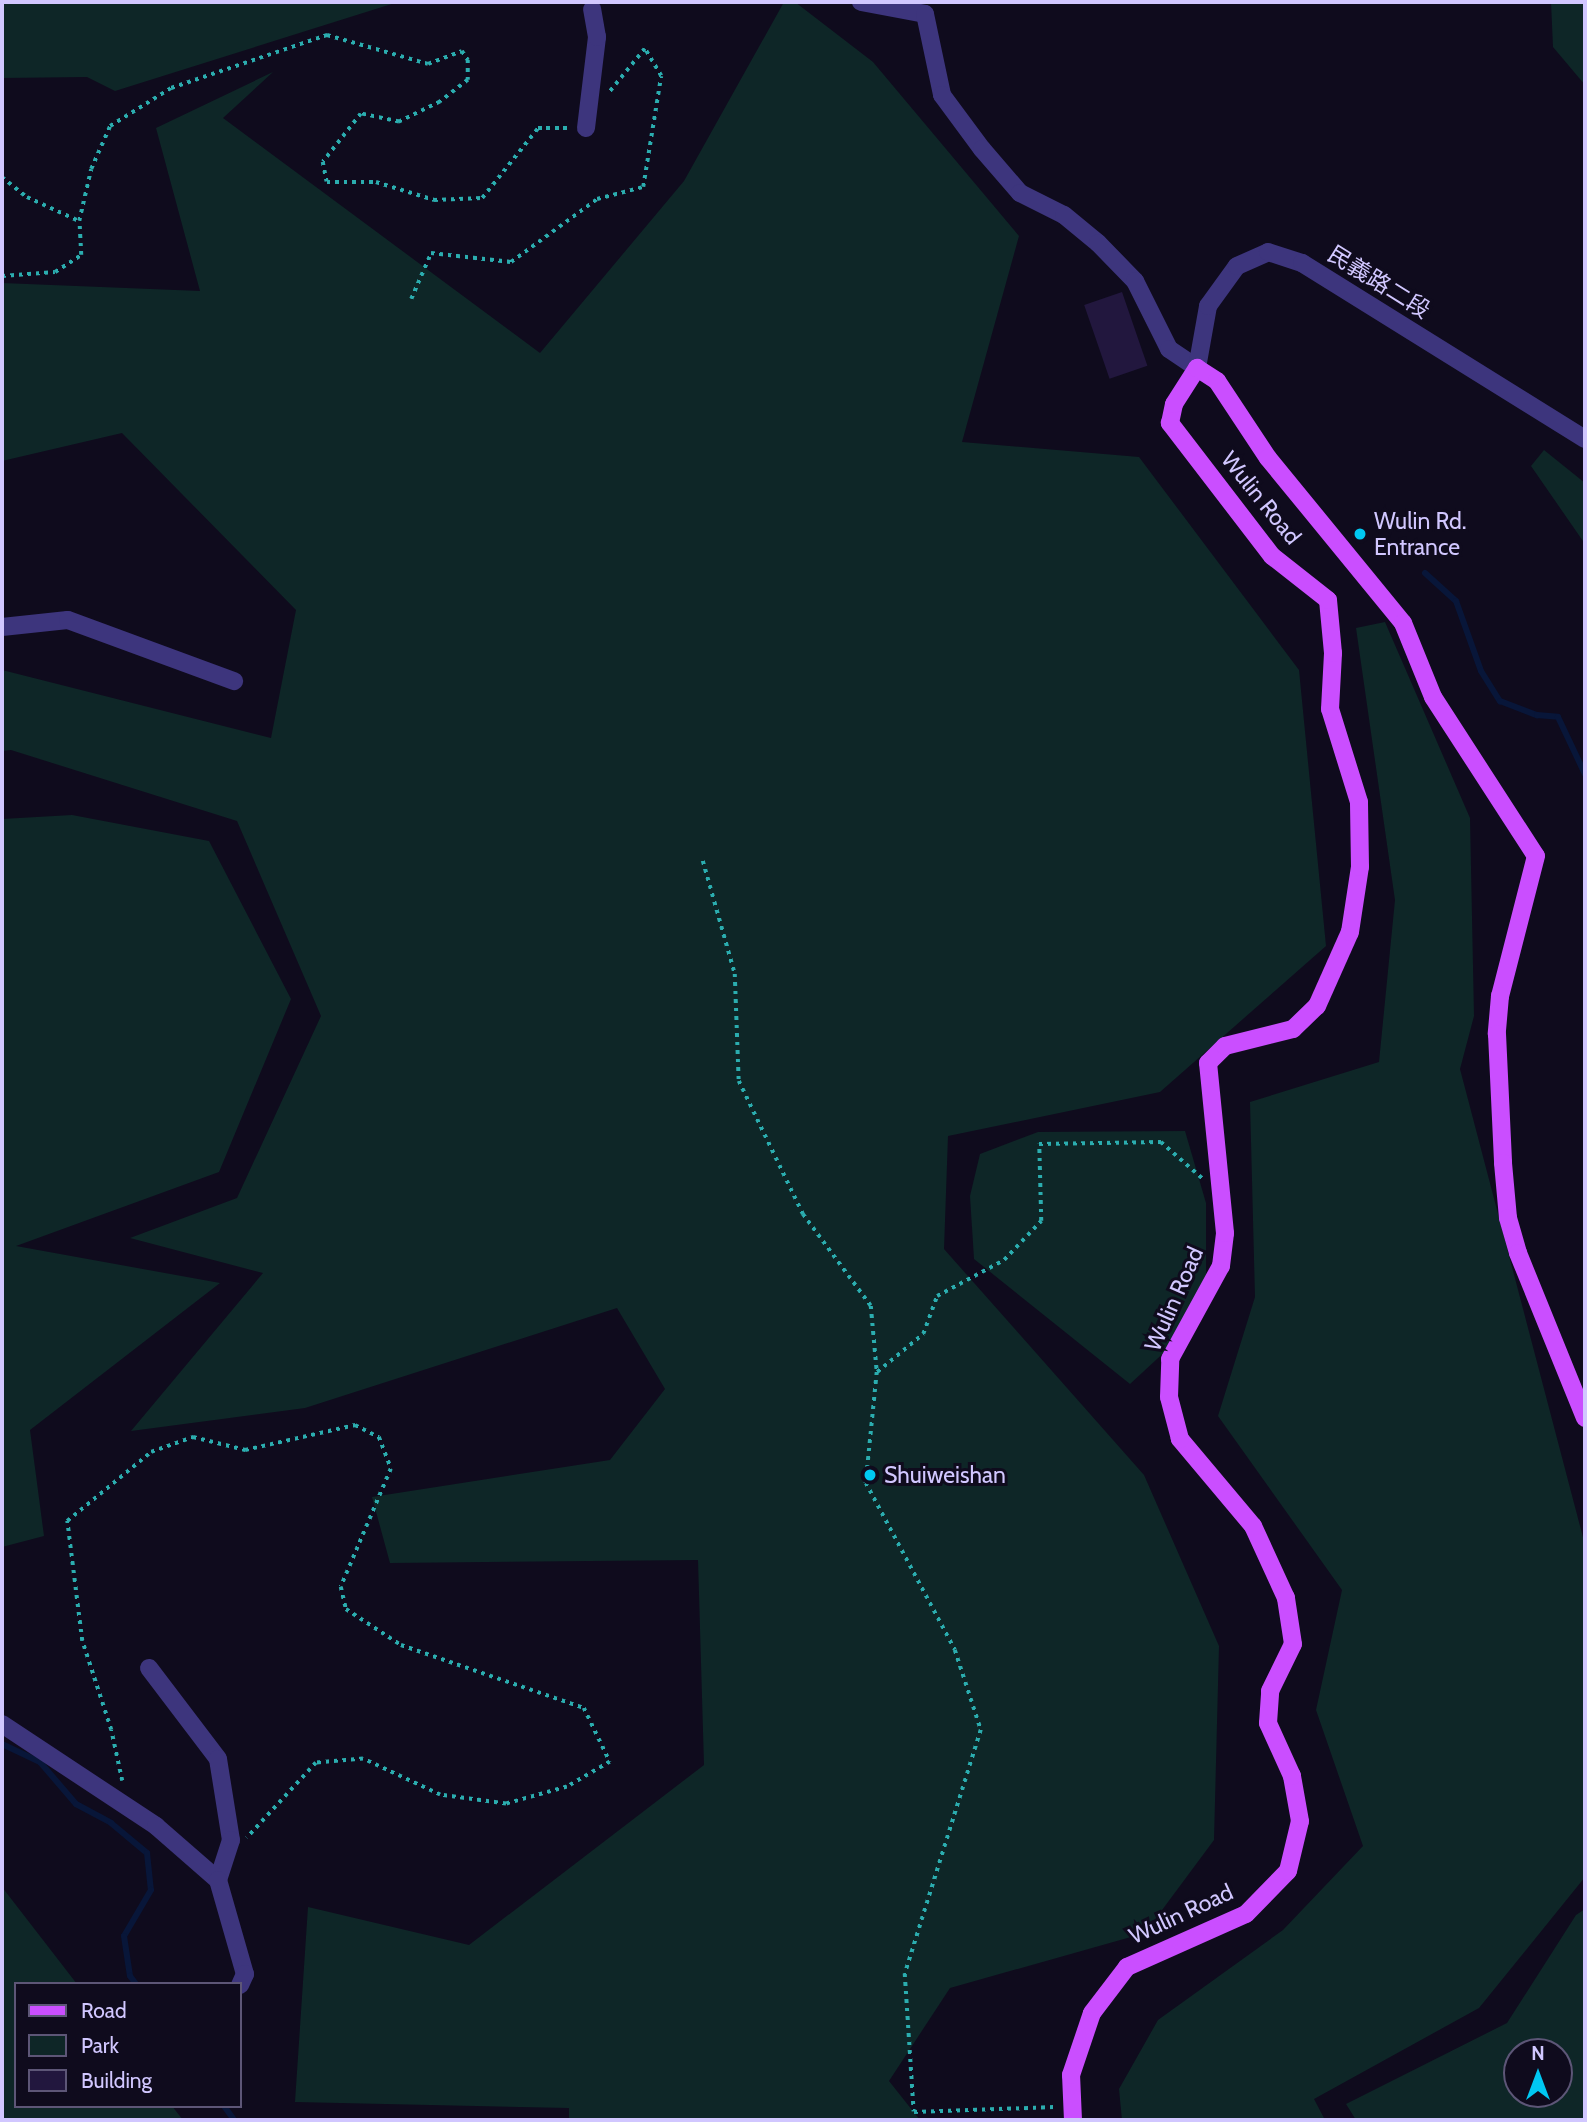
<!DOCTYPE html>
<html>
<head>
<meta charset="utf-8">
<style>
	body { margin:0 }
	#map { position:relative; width:1587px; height:2122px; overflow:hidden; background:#0f0b1d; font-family:Cabin,"Noto Sans TC",sans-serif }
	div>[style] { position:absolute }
	.green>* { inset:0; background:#0e2627 }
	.stream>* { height:6px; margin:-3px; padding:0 3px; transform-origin:3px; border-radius:3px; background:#081639 }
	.building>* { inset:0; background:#22173e; transform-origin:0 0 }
	.path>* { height:3.5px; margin-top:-1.75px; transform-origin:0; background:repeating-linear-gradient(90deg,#2badaf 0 3.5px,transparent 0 8.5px) }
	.minor>* { height:18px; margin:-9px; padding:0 9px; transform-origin:9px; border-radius:9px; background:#3d357d }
	.major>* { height:18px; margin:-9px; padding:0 9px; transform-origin:9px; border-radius:9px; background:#ca4eff }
	.dots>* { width:19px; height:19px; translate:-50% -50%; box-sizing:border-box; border:4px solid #0f0b1d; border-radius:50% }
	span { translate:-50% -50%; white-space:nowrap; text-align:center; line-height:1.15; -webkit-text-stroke:6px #0f0b1d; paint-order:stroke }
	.street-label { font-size:23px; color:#d1c7ff }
	.poi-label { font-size:23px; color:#d1c7ff }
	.left { translate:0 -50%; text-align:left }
	.frame { position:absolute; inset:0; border:4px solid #d1c7ff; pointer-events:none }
	.legend { position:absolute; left:14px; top:1982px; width:228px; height:126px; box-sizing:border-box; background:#0f0b1d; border:2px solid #5d5677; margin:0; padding:9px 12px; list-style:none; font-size:21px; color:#d1c7ff }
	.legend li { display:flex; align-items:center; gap:14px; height:35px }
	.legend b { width:35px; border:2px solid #5d5677 }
	.north { position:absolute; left:1503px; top:2038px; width:70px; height:70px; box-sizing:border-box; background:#0f0b1d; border:2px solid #5d5677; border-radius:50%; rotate:0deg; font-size:19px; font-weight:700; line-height:28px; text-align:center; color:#d1c7ff }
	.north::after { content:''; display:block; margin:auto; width:24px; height:32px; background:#00c8f2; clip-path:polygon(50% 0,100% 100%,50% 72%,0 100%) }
</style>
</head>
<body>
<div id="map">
	<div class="green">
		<i style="clip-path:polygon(2px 2px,398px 2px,115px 91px,87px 77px,2px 78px)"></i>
		<i style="clip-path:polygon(784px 2px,795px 2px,873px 62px,1019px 236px,962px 442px,1139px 457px,1299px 670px,1326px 946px,1160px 1092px,948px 1136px,944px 1249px,1144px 1475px,1219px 1646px,1214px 1840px,1145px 1933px,950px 1988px,889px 2081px,920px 2120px,569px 2120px,569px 2108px,295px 2102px,308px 1907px,469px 1945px,704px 1765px,698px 1560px,390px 1563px,372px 1497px,610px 1460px,665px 1389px,617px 1308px,305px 1408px,131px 1431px,263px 1273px,130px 1238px,237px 1198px,321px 1016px,237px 821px,11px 750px,2px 751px,2px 670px,271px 738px,296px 610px,122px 433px,2px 461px,2px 283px,200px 291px,156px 128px,273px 72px,223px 118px,540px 353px,684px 181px)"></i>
		<i style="clip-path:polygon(1551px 2px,1585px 2px,1585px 85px,1553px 47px)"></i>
		<i style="clip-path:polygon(1544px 450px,1585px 483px,1585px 544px,1531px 466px)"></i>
		<i style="clip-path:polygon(1385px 622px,1470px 818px,1474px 1016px,1460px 1069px,1585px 1545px,1585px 1877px,1479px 2008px,1314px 2099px,1325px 2120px,1122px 2120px,1119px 2089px,1158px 2020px,1283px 1930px,1363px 1846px,1316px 1710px,1342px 1590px,1218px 1416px,1255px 1297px,1250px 1102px,1379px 1062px,1395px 900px,1356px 628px)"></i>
		<i style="clip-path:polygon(72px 815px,209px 841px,291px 999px,219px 1172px,16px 1246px,220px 1283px,30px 1430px,44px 1536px,2px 1547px,2px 819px)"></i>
		<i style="clip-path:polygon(1185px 1131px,1206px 1203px,1206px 1292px,1170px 1347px,1130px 1384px,974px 1259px,970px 1196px,980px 1154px,1038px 1132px)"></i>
		<i style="clip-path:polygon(2px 1887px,77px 1984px,16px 1984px,16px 2106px,172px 2106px,183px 2120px,2px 2120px)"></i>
		<i style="clip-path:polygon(evenodd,1585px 1909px,1585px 2120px,1356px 2120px,1346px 2104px,1507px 2023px,1576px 1915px,1585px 1909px,1517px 2052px,1559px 2052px,1559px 2094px,1517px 2094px,1517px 2052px)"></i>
	</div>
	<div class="stream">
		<i style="left:1425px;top:573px;width:42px;rotate:42.1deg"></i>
		<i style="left:1456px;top:601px;width:74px;rotate:70.3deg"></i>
		<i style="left:1481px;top:671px;width:36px;rotate:58deg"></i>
		<i style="left:1500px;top:701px;width:40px;rotate:21deg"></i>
		<i style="left:1537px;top:715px;width:21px;rotate:5deg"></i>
		<i style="left:1558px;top:717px;width:63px;rotate:64.7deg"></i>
		<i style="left:2px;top:1744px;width:42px;rotate:25.3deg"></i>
		<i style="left:40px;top:1762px;width:55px;rotate:49.4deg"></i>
		<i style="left:76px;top:1804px;width:40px;rotate:28deg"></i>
		<i style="left:111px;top:1823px;width:47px;rotate:39.8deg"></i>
		<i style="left:147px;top:1853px;width:37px;rotate:84deg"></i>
		<i style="left:151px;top:1890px;width:53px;rotate:120.4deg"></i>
		<i style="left:124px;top:1936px;width:40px;rotate:81.5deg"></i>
		<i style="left:130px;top:1976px;width:10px;rotate:53deg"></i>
		<i style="left:224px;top:2106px;width:17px;rotate:54deg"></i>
	</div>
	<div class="building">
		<i style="left:1122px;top:292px;width:78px;height:40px;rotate:71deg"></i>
	</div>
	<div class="path">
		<i style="left:2px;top:177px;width:32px;rotate:39deg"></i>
		<i style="left:27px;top:197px;width:57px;rotate:24.8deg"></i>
		<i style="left:79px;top:221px;width:53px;rotate:-77deg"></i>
		<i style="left:91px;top:169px;width:47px;rotate:-66.2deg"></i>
		<i style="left:110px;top:126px;width:72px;rotate:-31.9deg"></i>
		<i style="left:171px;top:88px;width:165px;rotate:-18.8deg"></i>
		<i style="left:327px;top:35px;width:105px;rotate:16deg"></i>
		<i style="left:428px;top:64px;width:36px;rotate:-21deg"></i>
		<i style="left:462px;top:51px;width:11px;rotate:56deg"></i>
		<i style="left:468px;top:60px;width:20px;rotate:90deg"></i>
		<i style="left:468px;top:80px;width:36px;rotate:142deg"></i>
		<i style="left:440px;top:102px;width:46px;rotate:154deg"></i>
		<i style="left:399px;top:122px;width:39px;rotate:-168deg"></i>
		<i style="left:361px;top:114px;width:61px;rotate:128.4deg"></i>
		<i style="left:323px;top:162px;width:20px;rotate:79deg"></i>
		<i style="left:327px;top:182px;width:49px"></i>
		<i style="left:376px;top:182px;width:61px;rotate:17.2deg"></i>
		<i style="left:434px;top:200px;width:48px;rotate:-2.4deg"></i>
		<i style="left:482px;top:198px;width:90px;rotate:-51.3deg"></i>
		<i style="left:538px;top:128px;width:32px"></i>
		<i style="left:2px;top:276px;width:53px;rotate:-4.3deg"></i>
		<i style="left:55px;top:272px;width:31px;rotate:-33deg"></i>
		<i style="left:81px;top:255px;width:34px;rotate:-93deg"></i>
		<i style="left:411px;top:299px;width:50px;rotate:-66.5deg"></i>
		<i style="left:431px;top:253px;width:81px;rotate:6.4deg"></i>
		<i style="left:511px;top:262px;width:107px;rotate:-36.2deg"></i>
		<i style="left:597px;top:199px;width:48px;rotate:-14.6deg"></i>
		<i style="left:643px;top:187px;width:112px;rotate:-80.8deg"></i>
		<i style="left:661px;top:76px;width:31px;rotate:-121deg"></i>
		<i style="left:645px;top:49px;width:58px;rotate:129.4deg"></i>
		<i style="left:703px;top:861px;width:117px;rotate:74.2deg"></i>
		<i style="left:735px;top:974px;width:107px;rotate:87.9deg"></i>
		<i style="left:739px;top:1081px;width:148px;rotate:64.3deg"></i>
		<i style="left:803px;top:1214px;width:114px;rotate:53.5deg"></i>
		<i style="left:871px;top:1306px;width:66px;rotate:84.8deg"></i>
		<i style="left:877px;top:1372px;width:112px;rotate:95.7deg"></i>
		<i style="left:866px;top:1483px;width:189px;rotate:61.9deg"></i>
		<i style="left:955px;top:1650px;width:84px;rotate:72deg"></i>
		<i style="left:981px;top:1730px;width:256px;rotate:107.3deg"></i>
		<i style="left:905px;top:1974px;width:138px;rotate:86.3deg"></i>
		<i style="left:914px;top:2112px;width:140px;rotate:-2deg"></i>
		<i style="left:877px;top:1372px;width:60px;rotate:-39.6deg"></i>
		<i style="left:923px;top:1334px;width:40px;rotate:-69.8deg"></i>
		<i style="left:937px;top:1296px;width:76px;rotate:-28.2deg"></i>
		<i style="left:1004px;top:1260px;width:54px;rotate:-46.5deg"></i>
		<i style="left:1041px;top:1221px;width:77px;rotate:-91.5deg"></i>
		<i style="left:1039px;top:1144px;width:122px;rotate:-0.9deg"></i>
		<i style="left:1161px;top:1142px;width:55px;rotate:41.3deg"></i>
		<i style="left:122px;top:1781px;width:52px;rotate:-102.2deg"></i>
		<i style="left:111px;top:1730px;width:94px;rotate:-108deg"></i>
		<i style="left:82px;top:1641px;width:121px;rotate:-97.1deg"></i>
		<i style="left:67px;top:1521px;width:109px;rotate:-39.4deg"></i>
		<i style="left:151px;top:1452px;width:45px;rotate:-19.7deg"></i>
		<i style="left:193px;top:1437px;width:54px;rotate:14deg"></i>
		<i style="left:245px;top:1450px;width:113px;rotate:-12.8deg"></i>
		<i style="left:355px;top:1425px;width:27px;rotate:27deg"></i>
		<i style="left:379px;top:1437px;width:34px;rotate:69deg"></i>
		<i style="left:391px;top:1469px;width:128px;rotate:113deg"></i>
		<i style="left:341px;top:1587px;width:23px;rotate:77deg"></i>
		<i style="left:346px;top:1609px;width:66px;rotate:33.2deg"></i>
		<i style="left:401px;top:1645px;width:194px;rotate:19deg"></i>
		<i style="left:584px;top:1708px;width:60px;rotate:64.3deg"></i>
		<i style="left:610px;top:1762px;width:50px;rotate:149.8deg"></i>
		<i style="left:567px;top:1787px;width:63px;rotate:164.4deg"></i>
		<i style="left:506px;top:1804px;width:67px;rotate:-172.2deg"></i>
		<i style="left:440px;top:1795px;width:85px;rotate:-154.9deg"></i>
		<i style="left:363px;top:1759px;width:47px;rotate:175.1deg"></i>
		<i style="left:316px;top:1763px;width:102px;rotate:132.6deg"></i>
	</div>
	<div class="minor">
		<i style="left:861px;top:2px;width:65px;rotate:10.6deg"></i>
		<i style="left:925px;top:14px;width:83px;rotate:78.1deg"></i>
		<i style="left:942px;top:95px;width:67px;rotate:53.5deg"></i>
		<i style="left:982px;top:149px;width:58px;rotate:49.2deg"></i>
		<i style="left:1020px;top:193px;width:49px;rotate:26.6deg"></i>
		<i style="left:1064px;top:215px;width:44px;rotate:39.5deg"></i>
		<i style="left:1098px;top:243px;width:53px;rotate:45.8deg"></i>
		<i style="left:1135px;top:281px;width:76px;rotate:63.4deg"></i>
		<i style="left:1169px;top:349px;width:34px;rotate:34deg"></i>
		<i style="left:1197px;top:368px;width:63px;rotate:-79.9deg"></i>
		<i style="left:1208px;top:306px;width:49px;rotate:-54.1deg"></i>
		<i style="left:1237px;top:266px;width:34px;rotate:-24deg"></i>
		<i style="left:1268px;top:252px;width:36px;rotate:18deg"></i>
		<i style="left:1302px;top:263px;width:333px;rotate:31.9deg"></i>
		<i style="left:586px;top:128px;width:92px;rotate:-83.1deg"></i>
		<i style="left:597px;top:37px;width:28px;rotate:-100deg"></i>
		<i style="left:2px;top:627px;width:66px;rotate:-6.1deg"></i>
		<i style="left:68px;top:620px;width:177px;rotate:20.2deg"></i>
		<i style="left:149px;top:1668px;width:114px;rotate:52.8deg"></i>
		<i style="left:218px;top:1759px;width:82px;rotate:80.9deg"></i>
		<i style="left:231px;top:1840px;width:42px;rotate:108deg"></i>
		<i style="left:2px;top:1724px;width:185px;rotate:33.5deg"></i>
		<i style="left:156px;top:1826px;width:82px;rotate:41.1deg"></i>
		<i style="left:218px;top:1880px;width:98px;rotate:74deg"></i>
		<i style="left:245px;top:1974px;width:12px;rotate:114deg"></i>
	</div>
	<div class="major">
		<i style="left:1073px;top:2120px;width:45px;rotate:-92.5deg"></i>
		<i style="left:1071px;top:2075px;width:65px;rotate:-71.3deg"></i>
		<i style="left:1092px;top:2013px;width:58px;rotate:-52.7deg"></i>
		<i style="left:1127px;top:1967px;width:130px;rotate:-24deg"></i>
		<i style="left:1246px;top:1914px;width:60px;rotate:-45.7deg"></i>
		<i style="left:1288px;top:1871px;width:51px;rotate:-76.5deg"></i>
		<i style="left:1300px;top:1821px;width:46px;rotate:-100.1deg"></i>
		<i style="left:1292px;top:1776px;width:58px;rotate:-114.4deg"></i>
		<i style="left:1268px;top:1723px;width:32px;rotate:-86deg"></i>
		<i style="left:1270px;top:1691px;width:52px;rotate:-63.9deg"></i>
		<i style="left:1293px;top:1644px;width:47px;rotate:-98.7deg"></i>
		<i style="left:1286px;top:1598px;width:79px;rotate:-114.6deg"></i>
		<i style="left:1253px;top:1526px;width:114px;rotate:-130deg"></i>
		<i style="left:1180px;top:1439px;width:43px;rotate:-104.7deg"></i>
		<i style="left:1169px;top:1397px;width:38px;rotate:-88deg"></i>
		<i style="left:1170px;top:1359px;width:106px;rotate:-61.3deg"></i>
		<i style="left:1221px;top:1266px;width:33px;rotate:-83deg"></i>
		<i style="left:1225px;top:1233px;width:171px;rotate:-95.7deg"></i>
		<i style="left:1208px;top:1063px;width:24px;rotate:-45deg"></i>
		<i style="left:1225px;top:1046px;width:70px;rotate:-14deg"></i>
		<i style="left:1293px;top:1029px;width:33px;rotate:-44deg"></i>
		<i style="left:1317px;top:1006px;width:81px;rotate:-66deg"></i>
		<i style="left:1350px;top:932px;width:66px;rotate:-81.3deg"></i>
		<i style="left:1360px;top:867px;width:65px;rotate:-90.9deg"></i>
		<i style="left:1359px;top:802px;width:97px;rotate:-107.3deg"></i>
		<i style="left:1330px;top:709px;width:56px;rotate:-86.9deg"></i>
		<i style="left:1333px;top:653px;width:53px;rotate:-95.4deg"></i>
		<i style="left:1328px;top:600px;width:71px;rotate:-141.8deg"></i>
		<i style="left:1272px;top:556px;width:168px;rotate:-127.5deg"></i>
		<i style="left:1170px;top:423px;width:19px;rotate:-78deg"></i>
		<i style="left:1174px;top:404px;width:43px;rotate:-57.4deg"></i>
		<i style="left:1197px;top:368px;width:24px;rotate:33deg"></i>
		<i style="left:1217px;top:381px;width:92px;rotate:56.5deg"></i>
		<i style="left:1268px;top:458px;width:213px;rotate:50.7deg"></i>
		<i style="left:1403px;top:623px;width:80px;rotate:67.9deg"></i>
		<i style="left:1433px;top:697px;width:189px;rotate:57.1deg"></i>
		<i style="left:1536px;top:856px;width:145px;rotate:104.4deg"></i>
		<i style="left:1500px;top:996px;width:38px;rotate:95deg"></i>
		<i style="left:1497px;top:1034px;width:129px;rotate:87.3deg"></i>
		<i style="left:1503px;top:1163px;width:55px;rotate:84.8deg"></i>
		<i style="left:1508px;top:1218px;width:36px;rotate:74deg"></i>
		<i style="left:1518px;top:1253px;width:178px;rotate:67.9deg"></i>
	</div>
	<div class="dots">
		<i style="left:1360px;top:534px;background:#00c8f2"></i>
		<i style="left:870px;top:1475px;background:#00c8f2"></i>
	</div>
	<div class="street-label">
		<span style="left:1379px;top:282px;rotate:32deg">民義路二段</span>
		<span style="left:1261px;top:498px;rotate:51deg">Wulin Road</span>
		<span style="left:1174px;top:1299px;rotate:-66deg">Wulin Road</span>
		<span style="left:1181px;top:1914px;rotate:-25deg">Wulin Road</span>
	</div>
	<div class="poi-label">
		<span class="left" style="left:1374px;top:534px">Wulin Rd.<br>Entrance</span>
		<span class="left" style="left:884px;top:1475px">Shuiweishan</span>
	</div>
	<div class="frame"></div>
	<ul class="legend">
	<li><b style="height:9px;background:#ca4eff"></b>Road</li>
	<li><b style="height:19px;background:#0e2627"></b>Park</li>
	<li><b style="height:19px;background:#22173e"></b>Building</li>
	</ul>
	<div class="north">N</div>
</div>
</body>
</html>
